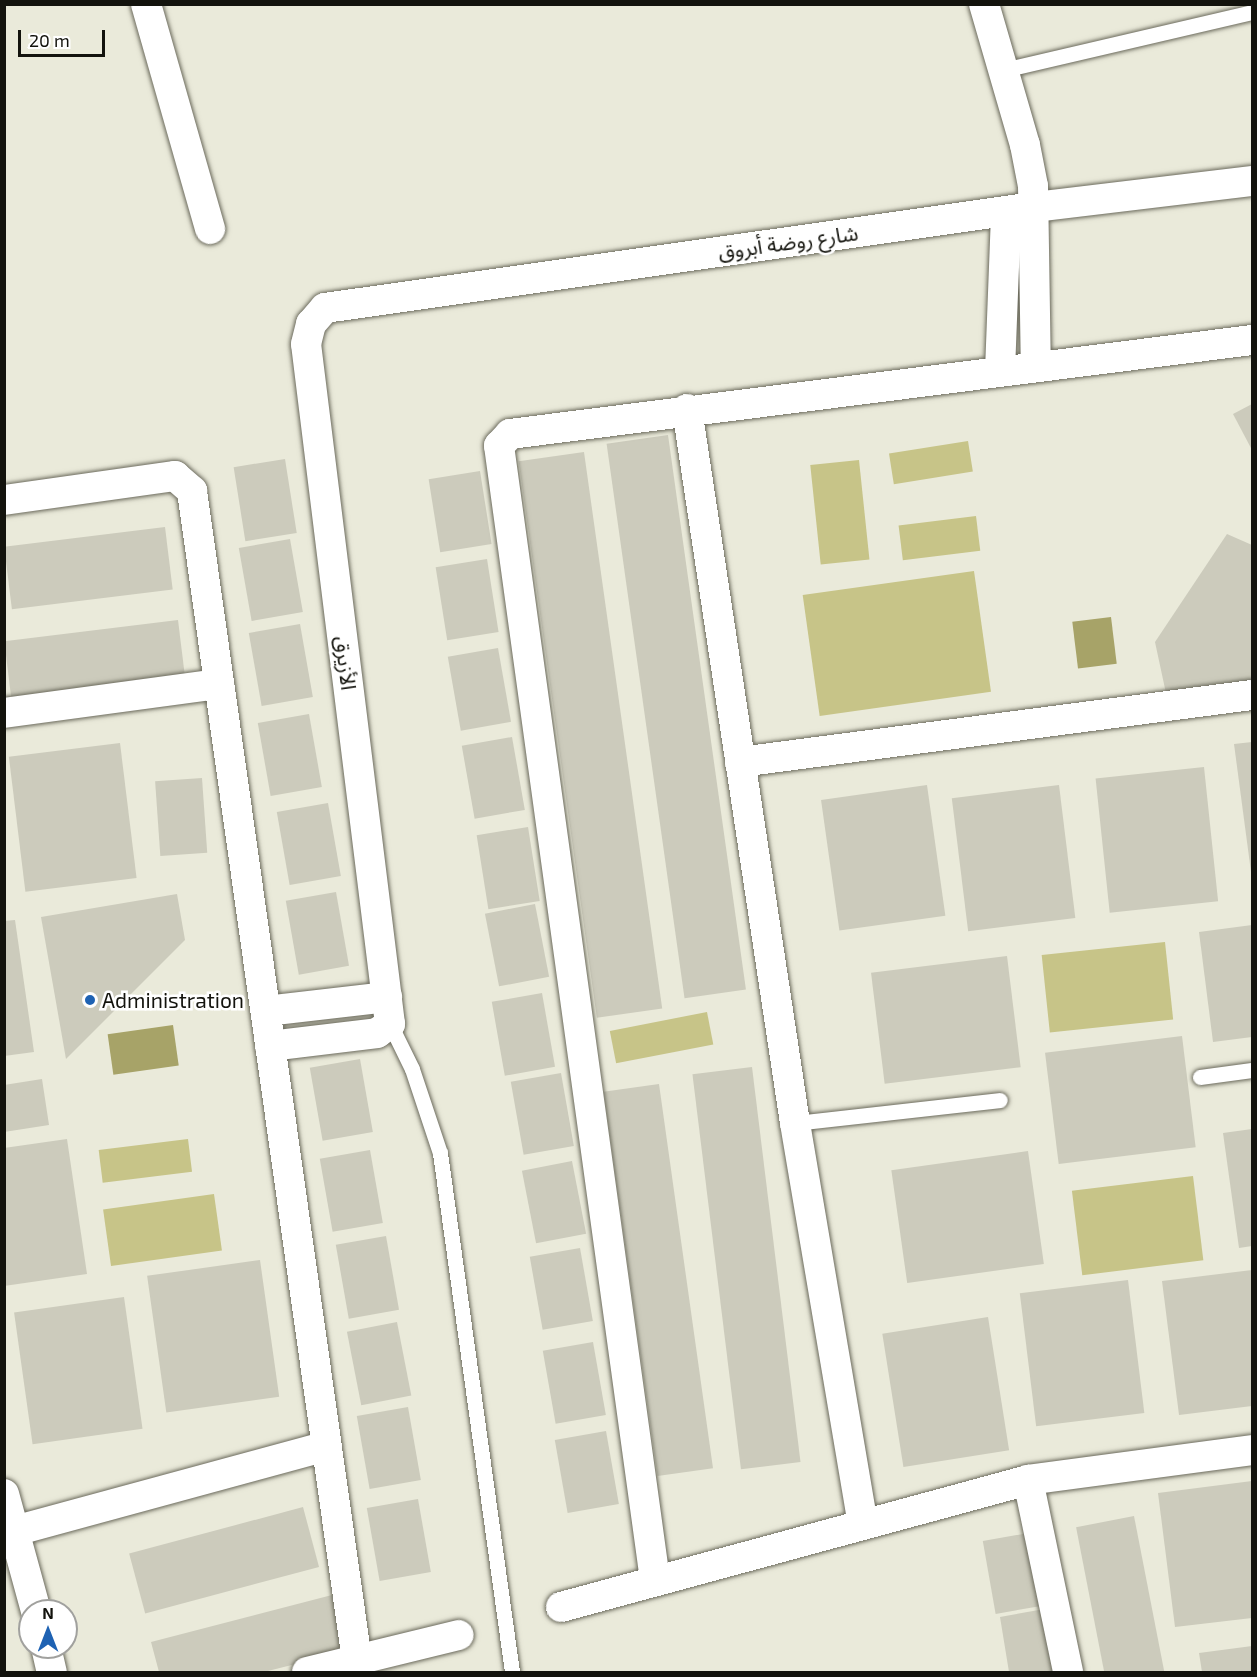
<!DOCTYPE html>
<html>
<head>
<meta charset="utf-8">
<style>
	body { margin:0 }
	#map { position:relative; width:1257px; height:1677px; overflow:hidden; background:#eaeada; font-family:"Exo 2","Noto Sans Arabic",sans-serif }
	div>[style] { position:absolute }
	.green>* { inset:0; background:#c7c488; transform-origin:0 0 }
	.water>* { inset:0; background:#a7a368; transform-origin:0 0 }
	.building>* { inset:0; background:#cccbbc; transform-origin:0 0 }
	.roads { filter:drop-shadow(0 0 2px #6b6a5c) drop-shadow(0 0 2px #6b6a5c) }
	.service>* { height:15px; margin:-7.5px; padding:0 7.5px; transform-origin:7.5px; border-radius:7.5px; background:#fff }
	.minor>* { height:30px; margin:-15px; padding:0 15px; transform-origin:15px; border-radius:15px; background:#fff }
	.dots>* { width:16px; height:16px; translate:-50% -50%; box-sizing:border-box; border:3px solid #fff; border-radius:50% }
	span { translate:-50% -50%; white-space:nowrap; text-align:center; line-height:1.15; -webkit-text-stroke:5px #fff; paint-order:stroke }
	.street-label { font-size:21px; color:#13130d }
	.poi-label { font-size:21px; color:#13130d }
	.left { translate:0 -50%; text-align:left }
	.frame { position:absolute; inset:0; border:6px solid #13130d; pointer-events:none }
	.north { position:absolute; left:18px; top:1599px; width:60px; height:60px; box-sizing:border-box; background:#fff; border:2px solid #a1a19e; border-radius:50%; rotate:0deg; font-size:16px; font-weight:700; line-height:24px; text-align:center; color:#13130d }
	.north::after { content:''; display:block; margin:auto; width:21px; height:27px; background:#1e62b3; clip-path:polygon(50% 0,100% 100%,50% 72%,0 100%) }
	.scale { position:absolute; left:18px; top:30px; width:87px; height:27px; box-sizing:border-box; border:3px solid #13130d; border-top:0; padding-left:8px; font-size:18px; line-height:21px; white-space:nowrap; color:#13130d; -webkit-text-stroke:4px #fff; paint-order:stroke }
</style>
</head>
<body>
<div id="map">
	<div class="green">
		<i style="left:968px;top:441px;width:31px;height:80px;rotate:81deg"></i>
		<i style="left:859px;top:460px;width:100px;height:49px;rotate:84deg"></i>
		<i style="left:976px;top:516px;width:35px;height:78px;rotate:83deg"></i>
		<i style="left:974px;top:571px;width:122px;height:173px;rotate:82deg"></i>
		<i style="left:1165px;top:942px;width:78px;height:124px;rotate:84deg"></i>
		<i style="left:707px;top:1012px;width:33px;height:99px;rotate:79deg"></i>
		<i style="left:188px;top:1139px;width:33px;height:90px;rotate:83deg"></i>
		<i style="left:1193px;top:1176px;width:85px;height:122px;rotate:83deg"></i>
		<i style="left:214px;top:1194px;width:57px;height:112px;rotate:82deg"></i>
	</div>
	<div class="water">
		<i style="left:1111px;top:617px;width:47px;height:39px;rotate:83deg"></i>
		<i style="left:173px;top:1025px;width:41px;height:66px;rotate:82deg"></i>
	</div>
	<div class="building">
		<i style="clip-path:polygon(1252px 404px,1252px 450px,1233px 414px)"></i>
		<i style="left:668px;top:435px;width:560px;height:62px;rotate:82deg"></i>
		<i style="left:584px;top:452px;width:562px;height:66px;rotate:82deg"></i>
		<i style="left:285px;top:459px;width:75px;height:52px;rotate:81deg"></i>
		<i style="left:480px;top:471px;width:74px;height:52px;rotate:81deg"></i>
		<i style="left:165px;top:527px;width:63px;height:162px;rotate:83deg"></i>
		<i style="clip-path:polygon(1227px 534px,1252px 545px,1252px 688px,1167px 698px,1155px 642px)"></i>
		<i style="left:290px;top:539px;width:74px;height:52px;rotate:80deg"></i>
		<i style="left:487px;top:559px;width:74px;height:52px;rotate:81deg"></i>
		<i style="left:178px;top:620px;width:57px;height:175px;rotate:83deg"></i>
		<i style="left:300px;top:624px;width:74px;height:52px;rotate:80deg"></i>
		<i style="left:498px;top:648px;width:75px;height:51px;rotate:80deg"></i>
		<i style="left:309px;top:714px;width:74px;height:52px;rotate:80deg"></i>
		<i style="left:512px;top:737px;width:74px;height:51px;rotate:80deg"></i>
		<i style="clip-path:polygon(1252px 742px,1252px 872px,1251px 872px,1234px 744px)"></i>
		<i style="left:120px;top:743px;width:136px;height:112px;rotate:83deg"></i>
		<i style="left:1204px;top:767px;width:135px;height:109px;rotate:84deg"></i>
		<i style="left:202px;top:778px;width:75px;height:47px;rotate:86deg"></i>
		<i style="left:927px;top:785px;width:132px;height:107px;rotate:82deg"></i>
		<i style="left:1059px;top:785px;width:134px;height:108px;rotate:83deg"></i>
		<i style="left:328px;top:803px;width:74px;height:52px;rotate:80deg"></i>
		<i style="left:528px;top:827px;width:75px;height:52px;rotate:81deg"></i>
		<i style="left:336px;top:892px;width:75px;height:51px;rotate:80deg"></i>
		<i style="clip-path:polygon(177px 894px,185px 940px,66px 1059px,41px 917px)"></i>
		<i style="left:535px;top:904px;width:74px;height:51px;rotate:79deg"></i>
		<i style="clip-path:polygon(15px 920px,34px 1052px,4px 1056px,4px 921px)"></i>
		<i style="clip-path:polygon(1252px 925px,1252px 1037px,1213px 1042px,1199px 932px)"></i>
		<i style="left:1007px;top:956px;width:112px;height:137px;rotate:83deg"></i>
		<i style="left:542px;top:993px;width:75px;height:51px;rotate:80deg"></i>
		<i style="left:1182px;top:1036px;width:112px;height:138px;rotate:83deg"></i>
		<i style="left:360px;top:1059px;width:74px;height:51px;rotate:80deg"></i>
		<i style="left:752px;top:1067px;width:398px;height:60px;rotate:83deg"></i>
		<i style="left:561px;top:1073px;width:74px;height:51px;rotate:80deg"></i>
		<i style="clip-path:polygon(42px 1079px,49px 1125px,4px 1132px,4px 1085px)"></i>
		<i style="left:659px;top:1084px;width:388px;height:56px;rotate:82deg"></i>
		<i style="clip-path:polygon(1252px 1129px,1252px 1246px,1239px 1248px,1223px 1133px)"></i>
		<i style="clip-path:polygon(67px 1139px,87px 1274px,4px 1286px,4px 1148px)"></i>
		<i style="left:370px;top:1150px;width:74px;height:51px;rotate:80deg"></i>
		<i style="left:1028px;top:1151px;width:114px;height:138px;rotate:82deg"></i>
		<i style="left:572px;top:1161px;width:74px;height:51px;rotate:79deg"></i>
		<i style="left:386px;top:1236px;width:75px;height:51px;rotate:80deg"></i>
		<i style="left:580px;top:1248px;width:74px;height:51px;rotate:80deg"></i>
		<i style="left:260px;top:1260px;width:138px;height:114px;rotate:82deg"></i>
		<i style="clip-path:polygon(1252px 1270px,1252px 1406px,1179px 1415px,1162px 1281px)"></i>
		<i style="left:1128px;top:1280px;width:134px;height:109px;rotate:83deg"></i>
		<i style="left:124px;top:1297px;width:133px;height:111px;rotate:82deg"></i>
		<i style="left:988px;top:1317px;width:135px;height:107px;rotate:81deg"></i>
		<i style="left:397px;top:1322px;width:75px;height:51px;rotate:79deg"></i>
		<i style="left:593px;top:1342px;width:74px;height:51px;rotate:80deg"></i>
		<i style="left:408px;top:1407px;width:74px;height:52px;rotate:80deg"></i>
		<i style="left:606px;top:1431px;width:74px;height:52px;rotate:80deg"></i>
		<i style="clip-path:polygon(1252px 1481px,1252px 1618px,1175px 1627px,1158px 1493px)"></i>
		<i style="left:418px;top:1499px;width:74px;height:52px;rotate:80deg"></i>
		<i style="left:303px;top:1507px;width:62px;height:180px;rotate:75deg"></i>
		<i style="left:1134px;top:1516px;width:159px;height:59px;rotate:79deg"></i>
		<i style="left:1034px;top:1532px;width:74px;height:52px;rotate:80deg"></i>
		<i style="clip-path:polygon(332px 1595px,347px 1651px,264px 1672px,159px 1672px,151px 1642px)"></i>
		<i style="clip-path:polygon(1050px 1608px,1062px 1672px,1009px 1672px,1000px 1617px)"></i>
		<i style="clip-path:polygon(1252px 1646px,1252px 1672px,1202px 1672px,1199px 1653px)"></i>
	</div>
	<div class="roads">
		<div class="service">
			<i style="left:1003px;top:70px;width:256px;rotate:-13.1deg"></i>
			<i style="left:390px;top:1024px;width:50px;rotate:63.9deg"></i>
			<i style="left:412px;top:1069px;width:89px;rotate:71.6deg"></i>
			<i style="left:440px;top:1153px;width:524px;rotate:82.1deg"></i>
			<i style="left:1200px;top:1077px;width:52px;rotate:-7.7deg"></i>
			<i style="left:795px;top:1123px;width:206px;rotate:-6.4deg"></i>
		</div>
		<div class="minor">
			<i style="left:146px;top:4px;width:234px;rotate:74.1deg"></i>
			<i style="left:984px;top:4px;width:147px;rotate:73.8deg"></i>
			<i style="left:1025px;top:145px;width:42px;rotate:79deg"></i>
			<i style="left:1033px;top:186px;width:181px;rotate:89.1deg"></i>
			<i style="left:1000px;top:371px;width:159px;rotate:-87.8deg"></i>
			<i style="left:687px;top:409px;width:722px;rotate:81.4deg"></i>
			<i style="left:795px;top:1123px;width:406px;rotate:80.4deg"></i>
			<i style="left:4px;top:500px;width:173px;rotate:-8deg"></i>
			<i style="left:175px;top:476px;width:23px;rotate:41deg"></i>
			<i style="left:192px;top:491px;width:1181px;rotate:81.97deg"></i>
			<i style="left:4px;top:713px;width:217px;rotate:-7.7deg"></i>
			<i style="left:740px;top:762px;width:516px;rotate:-7.46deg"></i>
			<i style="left:266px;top:1011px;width:122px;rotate:-6.6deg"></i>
			<i style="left:270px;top:1046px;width:108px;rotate:-6.9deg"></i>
			<i style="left:377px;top:1033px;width:16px;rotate:-35deg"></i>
			<i style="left:390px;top:1024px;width:685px;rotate:-97.04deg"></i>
			<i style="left:306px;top:344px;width:21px;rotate:-76deg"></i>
			<i style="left:311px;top:324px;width:21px;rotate:-49deg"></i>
			<i style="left:325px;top:308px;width:716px;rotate:-8.11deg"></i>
			<i style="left:1034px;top:207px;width:220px;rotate:-6.8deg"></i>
			<i style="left:1028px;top:1480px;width:196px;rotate:78.2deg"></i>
			<i style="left:4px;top:1494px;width:121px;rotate:74.7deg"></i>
			<i style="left:14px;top:1531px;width:323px;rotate:-15.2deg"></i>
			<i style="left:655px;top:1580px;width:1145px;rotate:-97.83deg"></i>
			<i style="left:499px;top:446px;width:16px;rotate:-47deg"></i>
			<i style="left:510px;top:434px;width:748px;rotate:-7.22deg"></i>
			<i style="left:561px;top:1607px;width:484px;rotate:-15.2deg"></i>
			<i style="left:1028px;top:1480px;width:226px;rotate:-7.6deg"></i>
			<i style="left:46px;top:1647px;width:26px;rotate:77deg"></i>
			<i style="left:307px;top:1672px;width:156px;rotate:-13.7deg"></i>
		</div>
	</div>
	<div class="dots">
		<i style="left:90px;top:1000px;background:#1e62b3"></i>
	</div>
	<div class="street-label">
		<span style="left:788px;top:242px;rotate:-8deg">شارع روضة أبروق</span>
		<span style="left:346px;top:663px;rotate:83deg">الأزيرق</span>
	</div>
	<div class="poi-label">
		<span class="left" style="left:102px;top:1000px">Administration</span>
	</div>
	<div class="frame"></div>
	<div class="north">N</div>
	<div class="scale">20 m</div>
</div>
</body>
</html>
